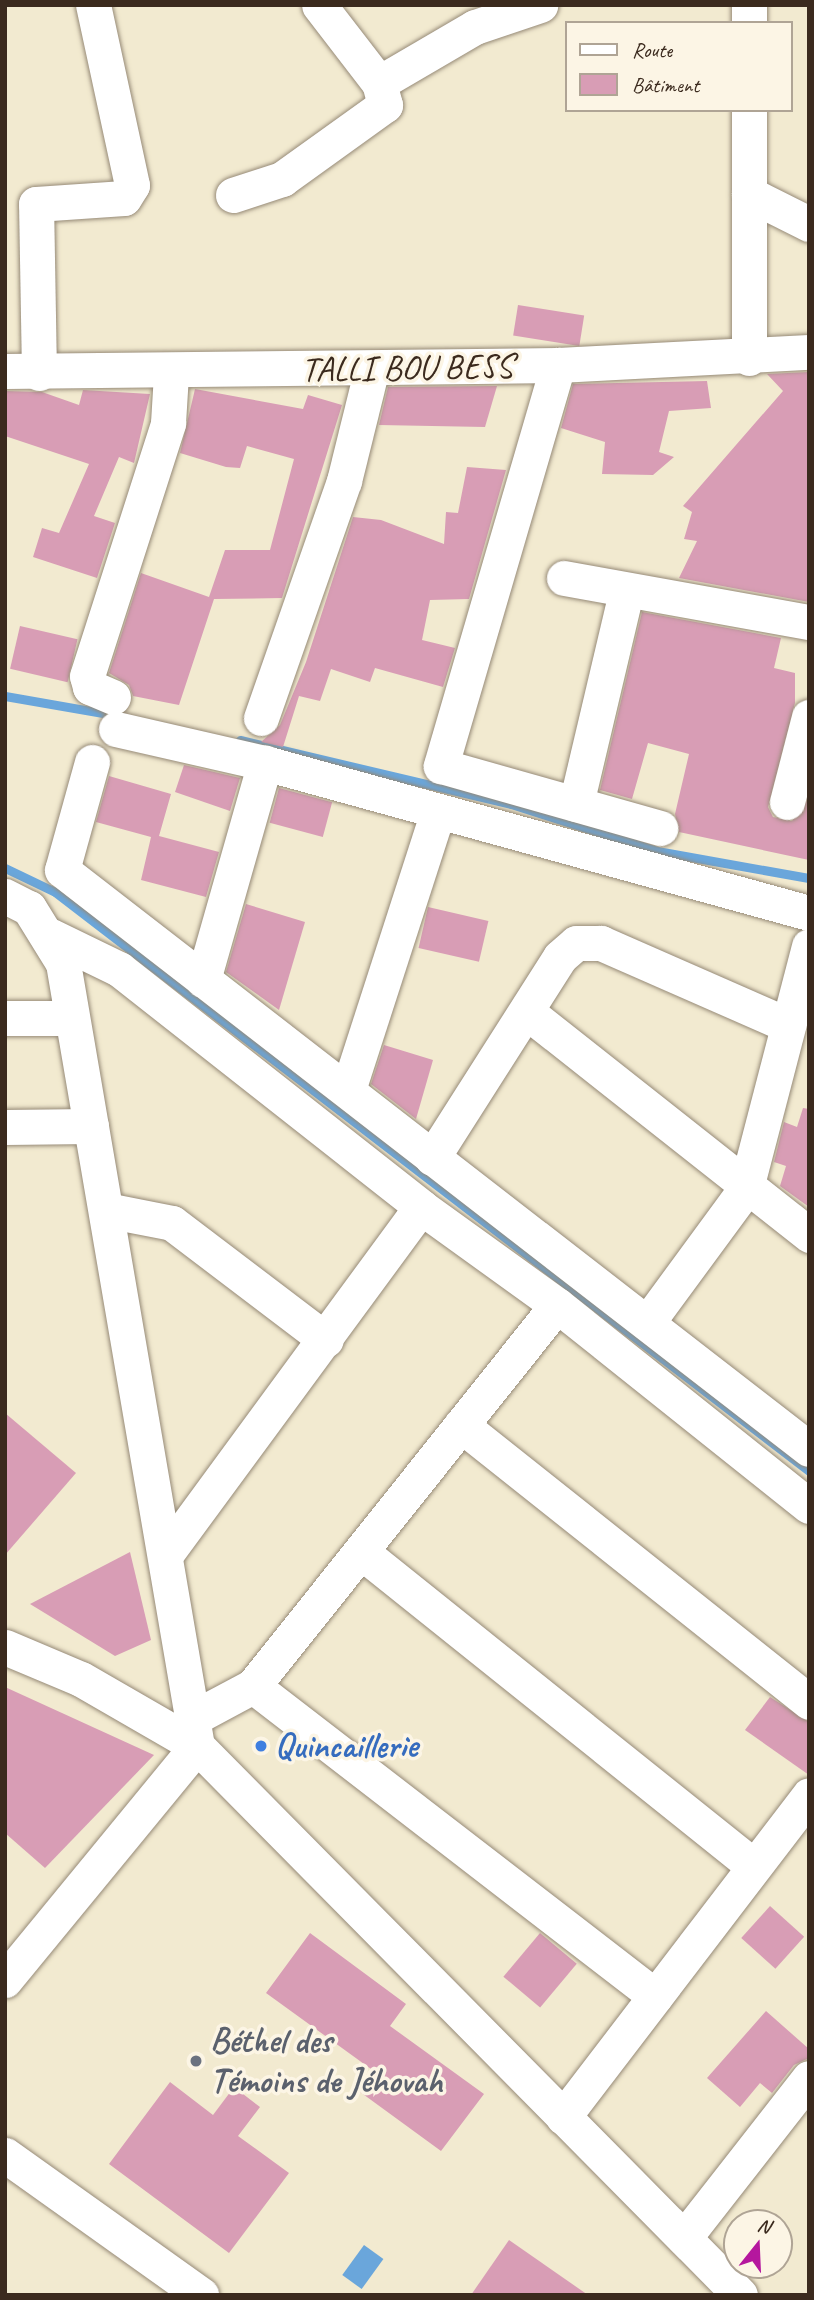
<!DOCTYPE html>
<html>
<head>
<meta charset="utf-8">
<style>
	body { margin:0 }
	#map { position:relative; width:814px; height:2300px; overflow:hidden; background:#f2ead0; font-family:Caveat,sans-serif }
	div>[style] { position:absolute }
	.water>* { inset:0; background:#6aa6db; transform-origin:0 0 }
	.stream>* { height:9px; margin:-4.5px; padding:0 4.5px; transform-origin:4.5px; border-radius:4.5px; background:#6aa6db }
	.building>* { inset:0; background:#d89db5; transform-origin:0 0 }
	.roads { filter:drop-shadow(0 0 2px #968a77) drop-shadow(0 0 2px #968a77) }
	.minor>* { height:35px; margin:-17.5px; padding:0 17.5px; transform-origin:17.5px; border-radius:17.5px; background:#fff }
	.dots>* { width:19px; height:19px; translate:-50% -50%; box-sizing:border-box; border:4px solid #fcf5e5; border-radius:50% }
	span { translate:-50% -50%; white-space:nowrap; text-align:center; line-height:1.15; -webkit-text-stroke:7px #fcf5e5; paint-order:stroke }
	.street-label { font-size:35px; color:#3b2a1e }
	.shop-label { font-size:35px; color:#366cbe; font-weight:700 }
	.left { translate:0 -50%; text-align:left }
	.worship-label { font-size:35px; color:#5b616d; font-weight:700 }
	.frame { position:absolute; inset:0; border:7px solid #3b2a1e; pointer-events:none }
	.legend { position:absolute; left:565px; top:21px; width:228px; height:91px; box-sizing:border-box; background:#fcf5e5; border:2px solid #afa495; margin:0; padding:9px 12px; list-style:none; font-size:21px; color:#3b2a1e }
	.legend li { display:flex; align-items:center; gap:14px; height:35px }
	.legend b { width:35px; border:2px solid #afa495 }
	.north { position:absolute; left:723px; top:2209px; width:70px; height:70px; box-sizing:border-box; background:#fcf5e5; border:2px solid #afa495; border-radius:50%; rotate:18deg; font-size:19px; font-weight:700; line-height:28px; text-align:center; color:#3b2a1e }
	.north::after { content:''; display:block; margin:auto; width:24px; height:32px; background:#b5179e; clip-path:polygon(50% 0,100% 100%,50% 72%,0 100%) }
</style>
</head>
<body>
<div id="map">
	<div class="water">
		<i style="left:364px;top:2245px;width:24px;height:37px;rotate:36deg"></i>
	</div>
	<div class="stream">
		<i style="left:5px;top:696px;width:117px;rotate:9.9deg"></i>
		<i style="left:240px;top:740px;width:278px;rotate:13.3deg"></i>
		<i style="left:511px;top:804px;width:153px;rotate:17.8deg"></i>
		<i style="left:657px;top:851px;width:154px;rotate:10.1deg"></i>
		<i style="left:5px;top:868px;width:55px;rotate:25.6deg"></i>
		<i style="left:55px;top:892px;width:951px;rotate:37.52deg"></i>
	</div>
	<div class="building">
		<i style="left:518px;top:305px;width:67px;height:31px;rotate:9deg"></i>
		<i style="clip-path:polygon(809px 372px,809px 602px,679px 578px,697px 541px,684px 539px,692px 512px,683px 506px,783px 391px,767px 374px)"></i>
		<i style="clip-path:polygon(707px 381px,711px 408px,669px 411px,659px 452px,674px 457px,653px 475px,602px 474px,605px 442px,561px 428px,573px 384px)"></i>
		<i style="clip-path:polygon(497px 386px,485px 427px,379px 425px,388px 387px)"></i>
		<i style="clip-path:polygon(195px 389px,303px 409px,308px 395px,342px 405px,282px 598px,214px 599px,179px 705px,133px 696px,129px 685px,109px 673px,141px 573px,209px 597px,225px 550px,270px 550px,294px 459px,247px 446px,240px 468px,226px 467px,180px 453px)"></i>
		<i style="clip-path:polygon(83px 390px,150px 394px,134px 463px,119px 457px,94px 516px,115px 523px,97px 578px,33px 557px,42px 528px,59px 533px,89px 464px,5px 436px,5px 391px,42px 392px,79px 405px)"></i>
		<i style="clip-path:polygon(467px 467px,506px 470px,469px 599px,430px 600px,422px 640px,455px 648px,443px 687px,375px 668px,370px 682px,331px 669px,320px 701px,299px 696px,283px 747px,261px 742px,280px 725px,306px 662px,353px 517px,381px 520px,444px 544px,446px 512px,458px 513px)"></i>
		<i style="clip-path:polygon(642px 612px,781px 638px,774px 668px,795px 673px,795px 703px,768px 807px,773px 817px,792px 821px,809px 798px,809px 860px,679px 832px,675px 814px,689px 754px,648px 743px,632px 799px,600px 790px)"></i>
		<i style="left:20px;top:626px;width:59px;height:44px;rotate:13deg"></i>
		<i style="clip-path:polygon(184px 765px,240px 778px,230px 811px,175px 792px)"></i>
		<i style="clip-path:polygon(109px 776px,171px 794px,159px 836px,219px 852px,206px 897px,141px 880px,151px 837px,96px 822px)"></i>
		<i style="left:279px;top:788px;width:55px;height:36px;rotate:15deg"></i>
		<i style="clip-path:polygon(246px 904px,305px 922px,279px 1010px,226px 972px)"></i>
		<i style="left:428px;top:907px;width:62px;height:42px;rotate:13deg"></i>
		<i style="clip-path:polygon(384px 1045px,433px 1060px,416px 1119px,371px 1084px)"></i>
		<i style="clip-path:polygon(803px 1108px,809px 1109px,809px 1207px,780px 1186px,786px 1166px,774px 1162px,784px 1122px,797px 1127px)"></i>
		<i style="clip-path:polygon(5px 1413px,76px 1473px,5px 1555px)"></i>
		<i style="clip-path:polygon(130px 1552px,151px 1640px,115px 1656px,30px 1604px)"></i>
		<i style="clip-path:polygon(5px 1687px,154px 1755px,45px 1868px,5px 1833px)"></i>
		<i style="clip-path:polygon(770px 1697px,809px 1722px,809px 1775px,745px 1730px)"></i>
		<i style="left:770px;top:1906px;width:46px;height:43px;rotate:42deg"></i>
		<i style="clip-path:polygon(310px 1933px,406px 2004px,390px 2026px,484px 2094px,441px 2151px,356px 2089px,371px 2069px,266px 1993px)"></i>
		<i style="left:540px;top:1933px;width:48px;height:57px;rotate:40deg"></i>
		<i style="clip-path:polygon(766px 2011px,809px 2049px,809px 2058px,794px 2065px,772px 2093px,760px 2083px,740px 2107px,707px 2078px)"></i>
		<i style="clip-path:polygon(170px 2082px,213px 2115px,234px 2087px,260px 2107px,238px 2136px,289px 2173px,229px 2253px,109px 2164px)"></i>
		<i style="clip-path:polygon(509px 2240px,588px 2295px,471px 2295px)"></i>
	</div>
	<div class="roads">
		<div class="minor">
			<i style="left:749px;top:23px;width:18px;rotate:-90deg"></i>
			<i style="left:379px;top:83px;width:111px;rotate:-30.3deg"></i>
			<i style="left:475px;top:27px;width:69px;rotate:-18.7deg"></i>
			<i style="left:749px;top:194px;width:67px;rotate:26.6deg"></i>
			<i style="left:233px;top:195px;width:52px;rotate:-18.1deg"></i>
			<i style="left:282px;top:179px;width:127px;rotate:-35.7deg"></i>
			<i style="left:385px;top:105px;width:23px;rotate:-105deg"></i>
			<i style="left:379px;top:83px;width:98px;rotate:-127.6deg"></i>
			<i style="left:749px;top:358px;width:248px;rotate:-90deg"></i>
			<i style="left:558px;top:365px;width:418px;rotate:106.3deg"></i>
			<i style="left:441px;top:766px;width:228px;rotate:15.8deg"></i>
			<i style="left:5px;top:371px;width:553px;rotate:-0.62deg"></i>
			<i style="left:558px;top:365px;width:251px;rotate:-3deg"></i>
			<i style="left:39px;top:373px;width:169px;rotate:-91deg"></i>
			<i style="left:36px;top:204px;width:88px;rotate:-3.9deg"></i>
			<i style="left:124px;top:198px;width:15px;rotate:-58deg"></i>
			<i style="left:132px;top:185px;width:184px;rotate:-102.2deg"></i>
			<i style="left:564px;top:578px;width:249px;rotate:10.2deg"></i>
			<i style="left:113px;top:697px;width:25px;rotate:-157deg"></i>
			<i style="left:90px;top:687px;width:11px;rotate:-105deg"></i>
			<i style="left:87px;top:676px;width:266px;rotate:-72.2deg"></i>
			<i style="left:168px;top:423px;width:49px;rotate:-86.5deg"></i>
			<i style="left:261px;top:718px;width:251px;rotate:-70.7deg"></i>
			<i style="left:344px;top:481px;width:116px;rotate:-76.1deg"></i>
			<i style="left:116px;top:729px;width:153px;rotate:12.9deg"></i>
			<i style="left:265px;top:763px;width:564px;rotate:15.42deg"></i>
			<i style="left:92px;top:762px;width:112px;rotate:105.5deg"></i>
			<i style="left:62px;top:870px;width:945px;rotate:37.78deg"></i>
			<i style="left:787px;top:802px;width:88px;rotate:-75.5deg"></i>
			<i style="left:576px;top:804px;width:217px;rotate:-76.7deg"></i>
			<i style="left:5px;top:896px;width:27px;rotate:27deg"></i>
			<i style="left:29px;top:908px;width:65px;rotate:58.3deg"></i>
			<i style="left:63px;top:963px;width:794px;rotate:80.29deg"></i>
			<i style="left:197px;top:1746px;width:303px;rotate:129.4deg"></i>
			<i style="left:51px;top:936px;width:76px;rotate:25.9deg"></i>
			<i style="left:119px;top:969px;width:385px;rotate:38.2deg"></i>
			<i style="left:421px;top:1207px;width:429px;rotate:126.3deg"></i>
			<i style="left:203px;top:980px;width:226px;rotate:-74.1deg"></i>
			<i style="left:527px;top:1012px;width:360px;rotate:38.3deg"></i>
			<i style="left:5px;top:1018px;width:66px"></i>
			<i style="left:348px;top:1090px;width:290px;rotate:-72.1deg"></i>
			<i style="left:5px;top:1127px;width:86px;rotate:-0.7deg"></i>
			<i style="left:432px;top:1158px;width:238px;rotate:-57.5deg"></i>
			<i style="left:560px;top:957px;width:21px;rotate:-41deg"></i>
			<i style="left:576px;top:943px;width:25px"></i>
			<i style="left:601px;top:943px;width:204px;rotate:23.7deg"></i>
			<i style="left:421px;top:1207px;width:168px;rotate:35.8deg"></i>
			<i style="left:557px;top:1305px;width:322px;rotate:38.6deg"></i>
			<i style="left:106px;top:1210px;width:67px;rotate:11.1deg"></i>
			<i style="left:172px;top:1223px;width:193px;rotate:37.2deg"></i>
			<i style="left:647px;top:1323px;width:167px;rotate:-53.7deg"></i>
			<i style="left:746px;top:1188px;width:250px;rotate:-75.4deg"></i>
			<i style="left:461px;top:1425px;width:445px;rotate:38.5deg"></i>
			<i style="left:364px;top:1554px;width:499px;rotate:38.7deg"></i>
			<i style="left:5px;top:1647px;width:82px;rotate:22.8deg"></i>
			<i style="left:81px;top:1679px;width:134px;rotate:30deg"></i>
			<i style="left:197px;top:1746px;width:772px;rotate:45.31deg"></i>
			<i style="left:253px;top:1686px;width:508px;rotate:37.64deg"></i>
			<i style="left:195px;top:1717px;width:66px;rotate:-28.1deg"></i>
			<i style="left:253px;top:1686px;width:487px;rotate:-51.4deg"></i>
			<i style="left:563px;top:2117px;width:405px;rotate:-52.6deg"></i>
			<i style="left:5px;top:2155px;width:241px;rotate:35.5deg"></i>
			<i style="left:684px;top:2238px;width:203px;rotate:-52deg"></i>
		</div>
	</div>
	<div class="dots">
		<i style="left:261px;top:1746px;background:#3f7fe0"></i>
		<i style="left:196px;top:2061px;background:#6b7280"></i>
	</div>
	<div class="street-label">
		<span style="left:407px;top:368px;rotate:-1deg">TALLI BOU BESS</span>
	</div>
	<div class="shop-label">
		<span class="left" style="left:275px;top:1746px">Quincaillerie</span>
	</div>
	<div class="worship-label">
		<span class="left" style="left:210px;top:2061px">Béthel des<br>Témoins de Jéhovah</span>
	</div>
	<div class="frame"></div>
	<ul class="legend">
	<li><b style="height:9px;background:#fff"></b>Route</li>
	<li><b style="height:19px;background:#d89db5"></b>Bâtiment</li>
	</ul>
	<div class="north">N</div>
</div>
</body>
</html>
